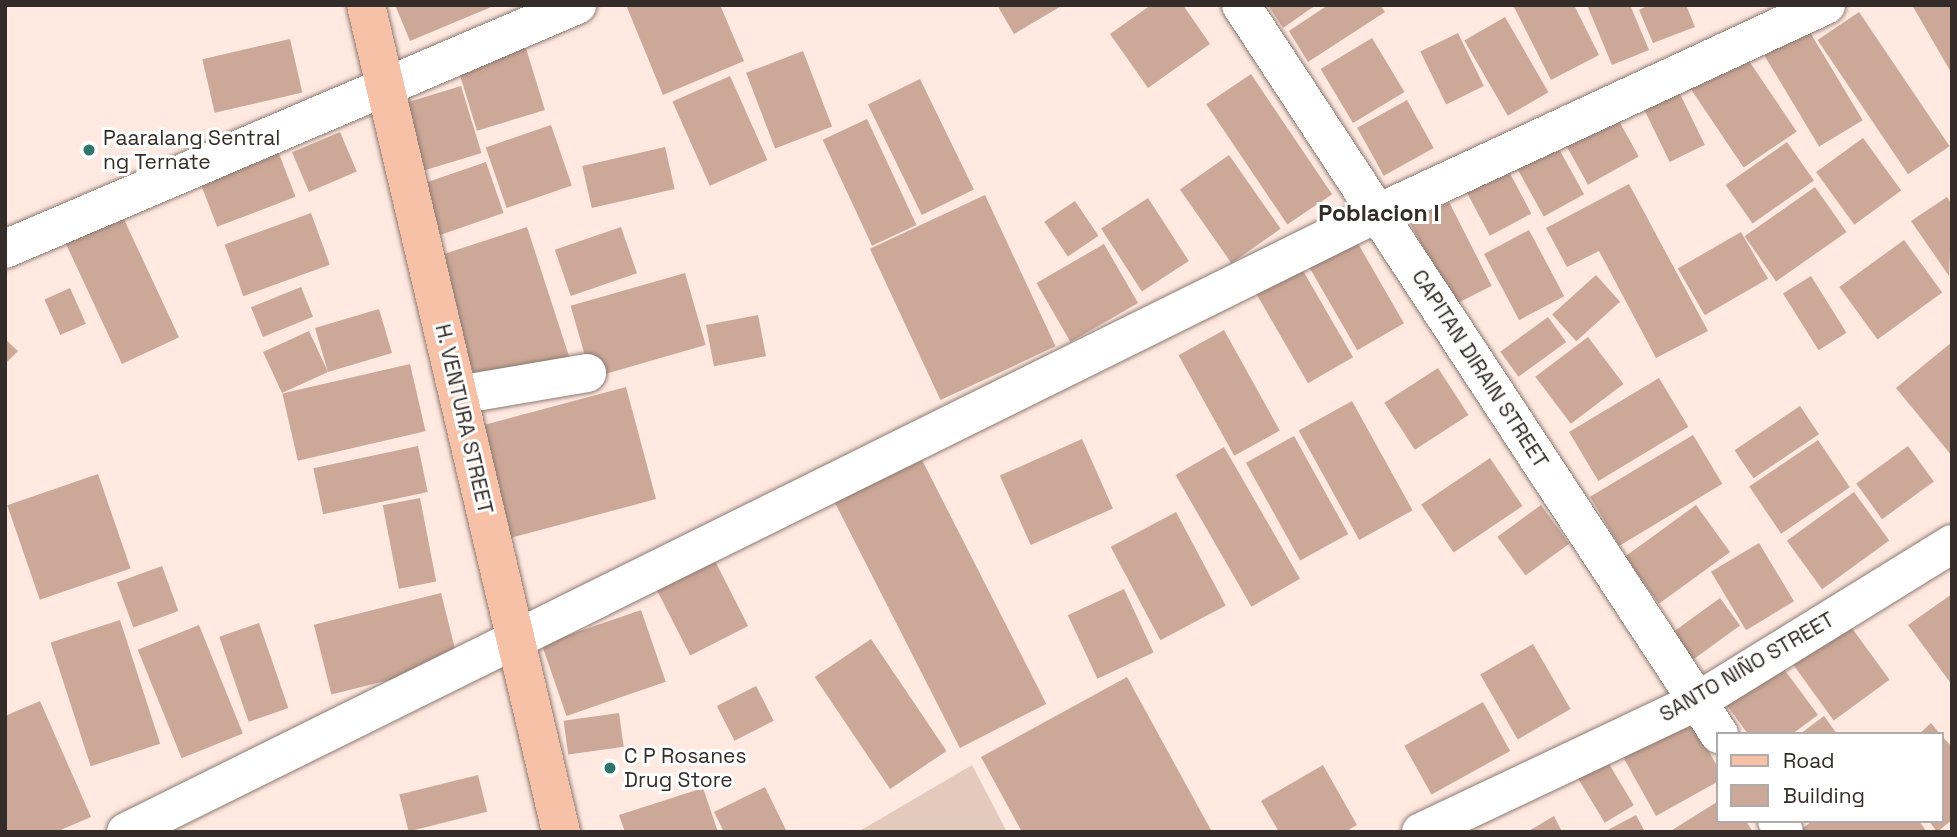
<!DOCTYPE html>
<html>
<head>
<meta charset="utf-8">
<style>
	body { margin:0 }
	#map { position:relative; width:1957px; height:837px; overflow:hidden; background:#ffe9e0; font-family:"Space Grotesk",sans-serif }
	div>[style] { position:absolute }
	.green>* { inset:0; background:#e4c9bd }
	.building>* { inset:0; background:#cca898; transform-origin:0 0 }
	.roads { filter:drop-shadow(0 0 2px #8d7a71) drop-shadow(0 0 2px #8d7a71) }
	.minor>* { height:38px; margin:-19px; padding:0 19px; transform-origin:19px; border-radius:19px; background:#fff }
	.major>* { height:38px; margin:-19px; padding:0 19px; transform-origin:19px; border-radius:19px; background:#f7c1a7 }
	.dots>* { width:19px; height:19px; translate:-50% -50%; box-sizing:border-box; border:4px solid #fff; border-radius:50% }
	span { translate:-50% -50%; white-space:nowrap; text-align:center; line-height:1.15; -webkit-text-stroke:6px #fff; paint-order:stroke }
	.poi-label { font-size:21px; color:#342c29 }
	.left { translate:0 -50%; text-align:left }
	.street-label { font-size:21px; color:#342c29 }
	.neighbourhood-label { font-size:23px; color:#342c29; font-weight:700 }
	.frame { position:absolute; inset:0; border:7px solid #342c29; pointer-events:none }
	.legend { position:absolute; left:1716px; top:732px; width:228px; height:91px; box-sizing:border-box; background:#fff; border:2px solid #aeaba9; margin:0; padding:9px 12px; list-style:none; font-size:21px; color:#342c29 }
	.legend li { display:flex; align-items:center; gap:14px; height:35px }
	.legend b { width:35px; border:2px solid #aeaba9 }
</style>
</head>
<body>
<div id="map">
	<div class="green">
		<i style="clip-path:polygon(972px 765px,1007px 832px,858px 832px)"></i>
	</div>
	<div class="building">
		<i style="clip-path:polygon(395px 5px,496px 5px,410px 41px)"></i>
		<i style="clip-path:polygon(626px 5px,720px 5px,744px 61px,663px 95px)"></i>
		<i style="clip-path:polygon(997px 5px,1063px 5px,1014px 34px)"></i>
		<i style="clip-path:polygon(1151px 5px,1183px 5px,1210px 44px,1148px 88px,1110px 34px)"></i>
		<i style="clip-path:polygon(1268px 5px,1316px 5px,1283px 28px)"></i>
		<i style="clip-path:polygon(1328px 5px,1380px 5px,1385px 12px,1308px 62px,1289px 31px)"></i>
		<i style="clip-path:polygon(1513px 5px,1574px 5px,1599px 55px,1551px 80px)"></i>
		<i style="clip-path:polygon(1587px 5px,1630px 5px,1649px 50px,1612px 65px)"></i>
		<i style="clip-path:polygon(1649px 5px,1686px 5px,1695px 27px,1653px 43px,1639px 10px)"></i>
		<i style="clip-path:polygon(1912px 5px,1952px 5px,1952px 74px)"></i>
		<i style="left:1859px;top:12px;width:162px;height:50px;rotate:56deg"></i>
		<i style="left:1505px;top:17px;width:87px;height:47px;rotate:60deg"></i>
		<i style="left:1802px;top:19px;width:118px;height:51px;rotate:59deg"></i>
		<i style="left:1458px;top:33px;width:59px;height:42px;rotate:64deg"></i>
		<i style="left:1372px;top:38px;width:63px;height:60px;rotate:59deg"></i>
		<i style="left:290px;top:39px;width:55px;height:90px;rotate:77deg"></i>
		<i style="left:525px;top:45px;width:68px;height:71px;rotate:73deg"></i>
		<i style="left:803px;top:51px;width:81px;height:61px;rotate:69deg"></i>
		<i style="left:1743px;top:52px;width:96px;height:64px;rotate:56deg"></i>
		<i style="left:1251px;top:74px;width:145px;height:54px;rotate:56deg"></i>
		<i style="left:730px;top:76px;width:92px;height:63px;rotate:66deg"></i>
		<i style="left:920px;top:79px;width:123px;height:58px;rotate:64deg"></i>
		<i style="left:461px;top:86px;width:70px;height:60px;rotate:73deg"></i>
		<i style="left:1678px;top:90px;width:61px;height:39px;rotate:64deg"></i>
		<i style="left:1407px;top:100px;width:55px;height:57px;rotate:61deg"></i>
		<i style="left:1614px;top:112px;width:51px;height:58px;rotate:61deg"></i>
		<i style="left:867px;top:119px;width:117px;height:49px;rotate:65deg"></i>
		<i style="left:551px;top:125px;width:64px;height:69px;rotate:71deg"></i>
		<i style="left:340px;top:132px;width:43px;height:52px;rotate:67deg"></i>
		<i style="left:1863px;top:138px;width:65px;height:58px;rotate:54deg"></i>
		<i style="left:1554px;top:140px;width:62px;height:46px;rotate:61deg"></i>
		<i style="left:1787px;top:142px;width:47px;height:75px;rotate:55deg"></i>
		<i style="left:665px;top:147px;width:43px;height:85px;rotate:77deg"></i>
		<i style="left:278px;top:151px;width:49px;height:84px;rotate:69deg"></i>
		<i style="left:1229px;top:155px;width:90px;height:60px;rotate:55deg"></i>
		<i style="left:486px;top:162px;width:54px;height:74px;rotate:71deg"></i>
		<i style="left:1506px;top:166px;width:54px;height:47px;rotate:62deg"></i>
		<i style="clip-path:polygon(1629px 184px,1708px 331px,1656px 358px,1599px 251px,1567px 267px,1546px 228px)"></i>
		<i style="left:1815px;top:187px;width:55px;height:86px;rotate:55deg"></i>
		<i style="left:985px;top:195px;width:167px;height:127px;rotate:65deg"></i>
		<i style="clip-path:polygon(1947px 197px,1952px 204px,1949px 276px,1911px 221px)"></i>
		<i style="left:1148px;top:198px;width:75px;height:56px;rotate:57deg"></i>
		<i style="left:1075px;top:201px;width:42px;height:37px;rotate:56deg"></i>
		<i style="left:1449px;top:202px;width:94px;height:44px;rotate:63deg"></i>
		<i style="left:311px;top:213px;width:55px;height:92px;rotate:70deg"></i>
		<i style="left:122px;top:215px;width:135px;height:63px;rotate:65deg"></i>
		<i style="left:527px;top:227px;width:136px;height:96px;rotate:72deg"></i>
		<i style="left:621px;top:227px;width:49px;height:70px;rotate:71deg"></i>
		<i style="left:1529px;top:230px;width:75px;height:51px;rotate:62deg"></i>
		<i style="left:1741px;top:232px;width:54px;height:73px;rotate:60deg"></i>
		<i style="left:1353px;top:235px;width:102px;height:54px;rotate:60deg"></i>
		<i style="left:1904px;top:240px;width:65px;height:80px;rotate:54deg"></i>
		<i style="left:1104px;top:244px;width:68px;height:78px;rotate:60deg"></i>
		<i style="left:1298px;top:262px;width:110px;height:52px;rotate:60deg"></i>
		<i style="left:685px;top:273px;width:75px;height:119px;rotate:74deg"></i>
		<i style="left:1596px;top:275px;width:36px;height:59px;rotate:48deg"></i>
		<i style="left:1811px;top:276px;width:67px;height:33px;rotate:58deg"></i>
		<i style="left:301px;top:287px;width:32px;height:54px;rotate:68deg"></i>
		<i style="left:70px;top:288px;width:39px;height:28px;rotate:66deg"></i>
		<i style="clip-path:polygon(379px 309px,392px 353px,328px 372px,282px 393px,263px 352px,309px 331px,328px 372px,315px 328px)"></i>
		<i style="left:758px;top:315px;width:42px;height:53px;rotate:79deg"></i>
		<i style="left:1548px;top:317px;width:31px;height:59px;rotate:54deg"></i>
		<i style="left:1224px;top:330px;width:115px;height:52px;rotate:61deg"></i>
		<i style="left:1588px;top:337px;width:59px;height:66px;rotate:53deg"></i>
		<i style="clip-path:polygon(5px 339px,18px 351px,5px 364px)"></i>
		<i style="clip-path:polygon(1952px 342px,1952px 456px,1896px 388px)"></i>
		<i style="left:410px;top:364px;width:69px;height:131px;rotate:77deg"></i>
		<i style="left:1438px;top:368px;width:56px;height:64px;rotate:57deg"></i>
		<i style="left:1659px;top:378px;width:57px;height:105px;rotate:59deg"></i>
		<i style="left:626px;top:387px;width:116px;height:150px;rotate:75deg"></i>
		<i style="left:1352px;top:401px;width:125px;height:61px;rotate:61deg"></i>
		<i style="left:1800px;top:406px;width:34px;height:79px;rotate:56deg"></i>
		<i style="left:1693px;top:435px;width:57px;height:120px;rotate:59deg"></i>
		<i style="left:1294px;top:436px;width:112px;height:55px;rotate:61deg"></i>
		<i style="left:1082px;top:439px;width:76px;height:90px;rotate:66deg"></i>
		<i style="left:1818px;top:440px;width:57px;height:83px;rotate:56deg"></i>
		<i style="left:418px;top:446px;width:47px;height:107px;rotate:78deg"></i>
		<i style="left:1908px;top:446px;width:44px;height:64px;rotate:54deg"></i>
		<i style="left:1224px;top:447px;width:152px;height:56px;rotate:60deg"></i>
		<i style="left:921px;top:458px;width:276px;height:97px;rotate:63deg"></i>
		<i style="left:1490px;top:458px;width:58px;height:83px;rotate:56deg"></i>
		<i style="left:98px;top:474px;width:100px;height:96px;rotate:71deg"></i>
		<i style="left:1854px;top:492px;width:60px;height:83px;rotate:54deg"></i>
		<i style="left:420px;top:498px;width:85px;height:38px;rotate:79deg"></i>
		<i style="left:1541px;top:505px;width:48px;height:54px;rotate:54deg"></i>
		<i style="left:1696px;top:505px;width:58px;height:88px;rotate:54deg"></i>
		<i style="left:1176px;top:512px;width:106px;height:74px;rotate:62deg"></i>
		<i style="left:1759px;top:543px;width:68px;height:56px;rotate:59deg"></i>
		<i style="left:715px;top:561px;width:73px;height:65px;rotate:63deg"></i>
		<i style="left:162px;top:566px;width:48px;height:48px;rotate:70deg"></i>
		<i style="left:1124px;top:589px;width:70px;height:62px;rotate:65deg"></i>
		<i style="left:441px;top:593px;width:72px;height:131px;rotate:76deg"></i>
		<i style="clip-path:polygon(1952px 594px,1952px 685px,1908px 625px)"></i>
		<i style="left:1720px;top:598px;width:34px;height:59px;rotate:54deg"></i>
		<i style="left:641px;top:610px;width:76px;height:105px;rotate:71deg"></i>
		<i style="left:120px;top:620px;width:130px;height:73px;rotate:72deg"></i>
		<i style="left:259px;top:623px;width:90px;height:42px;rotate:71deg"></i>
		<i style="left:1849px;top:624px;width:69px;height:69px;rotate:54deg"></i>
		<i style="left:199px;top:625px;width:117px;height:66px;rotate:68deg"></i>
		<i style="left:871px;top:639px;width:135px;height:68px;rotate:56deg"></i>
		<i style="left:1533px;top:644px;width:75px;height:61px;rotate:60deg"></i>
		<i style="clip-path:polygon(1778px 661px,1818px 715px,1792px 734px,1748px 734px,1723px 700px)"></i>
		<i style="clip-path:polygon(1127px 677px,1212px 832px,1022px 832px,981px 757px)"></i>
		<i style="left:756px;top:686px;width:39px;height:44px;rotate:63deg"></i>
		<i style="clip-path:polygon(40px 701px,91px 817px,56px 832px,5px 832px,5px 716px)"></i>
		<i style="left:1483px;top:702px;width:56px;height:90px;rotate:61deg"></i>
		<i style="left:619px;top:713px;width:34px;height:56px;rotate:82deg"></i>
		<i style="clip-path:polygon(1824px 716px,1837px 734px,1800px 734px)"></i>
		<i style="clip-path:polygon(1690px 717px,1717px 766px,1717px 782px,1656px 816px,1622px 755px)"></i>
		<i style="clip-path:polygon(1931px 723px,1940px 734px,1919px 734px)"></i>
		<i style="clip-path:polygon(1941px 735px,1952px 747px,1952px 820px,1937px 832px,1929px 821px,1941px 821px)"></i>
		<i style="left:1606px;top:759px;width:54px;height:34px;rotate:59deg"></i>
		<i style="clip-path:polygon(1323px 765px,1357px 825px,1345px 832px,1279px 832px,1261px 801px)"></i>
		<i style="left:478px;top:775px;width:38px;height:81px;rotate:76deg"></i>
		<i style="clip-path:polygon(765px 787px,787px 832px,724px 832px,714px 812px)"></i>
		<i style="clip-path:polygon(703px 788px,718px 832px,625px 832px,619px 815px)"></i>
		<i style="clip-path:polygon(1717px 802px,1717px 821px,1746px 821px,1753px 832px,1669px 832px)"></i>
		<i style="clip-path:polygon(1636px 815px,1645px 832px,1604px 832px)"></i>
		<i style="clip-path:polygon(1554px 816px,1562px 832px,1527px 832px)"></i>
		<i style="clip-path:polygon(1812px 821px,1919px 821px,1927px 832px,1798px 832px)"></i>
	</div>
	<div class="roads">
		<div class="minor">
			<i style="left:1241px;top:5px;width:872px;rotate:56.75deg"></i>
			<i style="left:5px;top:249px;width:622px;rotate:-23.1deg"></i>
			<i style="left:458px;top:395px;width:131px;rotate:-9.7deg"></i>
			<i style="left:1777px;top:821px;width:13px;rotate:58deg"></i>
			<i style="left:126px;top:832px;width:1397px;rotate:-26.31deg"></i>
			<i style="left:1378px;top:213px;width:494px;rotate:-24.9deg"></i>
			<i style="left:1421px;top:832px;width:306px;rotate:-25.3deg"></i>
			<i style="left:1698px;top:701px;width:299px;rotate:-31.7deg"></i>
		</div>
		<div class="major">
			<i style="left:366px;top:5px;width:850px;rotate:76.73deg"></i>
		</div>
	</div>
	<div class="dots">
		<i style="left:89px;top:150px;background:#31766b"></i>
		<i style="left:610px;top:768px;background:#31766b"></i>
	</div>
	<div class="poi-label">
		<span class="left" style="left:103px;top:150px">Paaralang Sentral<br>ng Ternate</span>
		<span class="left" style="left:624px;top:768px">C P Rosanes<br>Drug Store</span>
	</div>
	<div class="street-label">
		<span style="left:1480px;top:369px;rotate:57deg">CAPITAN DIRAIN STREET</span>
		<span style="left:464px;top:419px;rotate:77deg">H. VENTURA STREET</span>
		<span style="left:1747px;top:667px;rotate:-30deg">SANTO NIÑO STREET</span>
	</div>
	<div class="neighbourhood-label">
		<span style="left:1379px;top:213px">Poblacion I</span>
	</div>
	<div class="frame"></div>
	<ul class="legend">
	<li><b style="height:9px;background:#f7c1a7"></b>Road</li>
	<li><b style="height:19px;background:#cca898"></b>Building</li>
	</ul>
</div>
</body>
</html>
